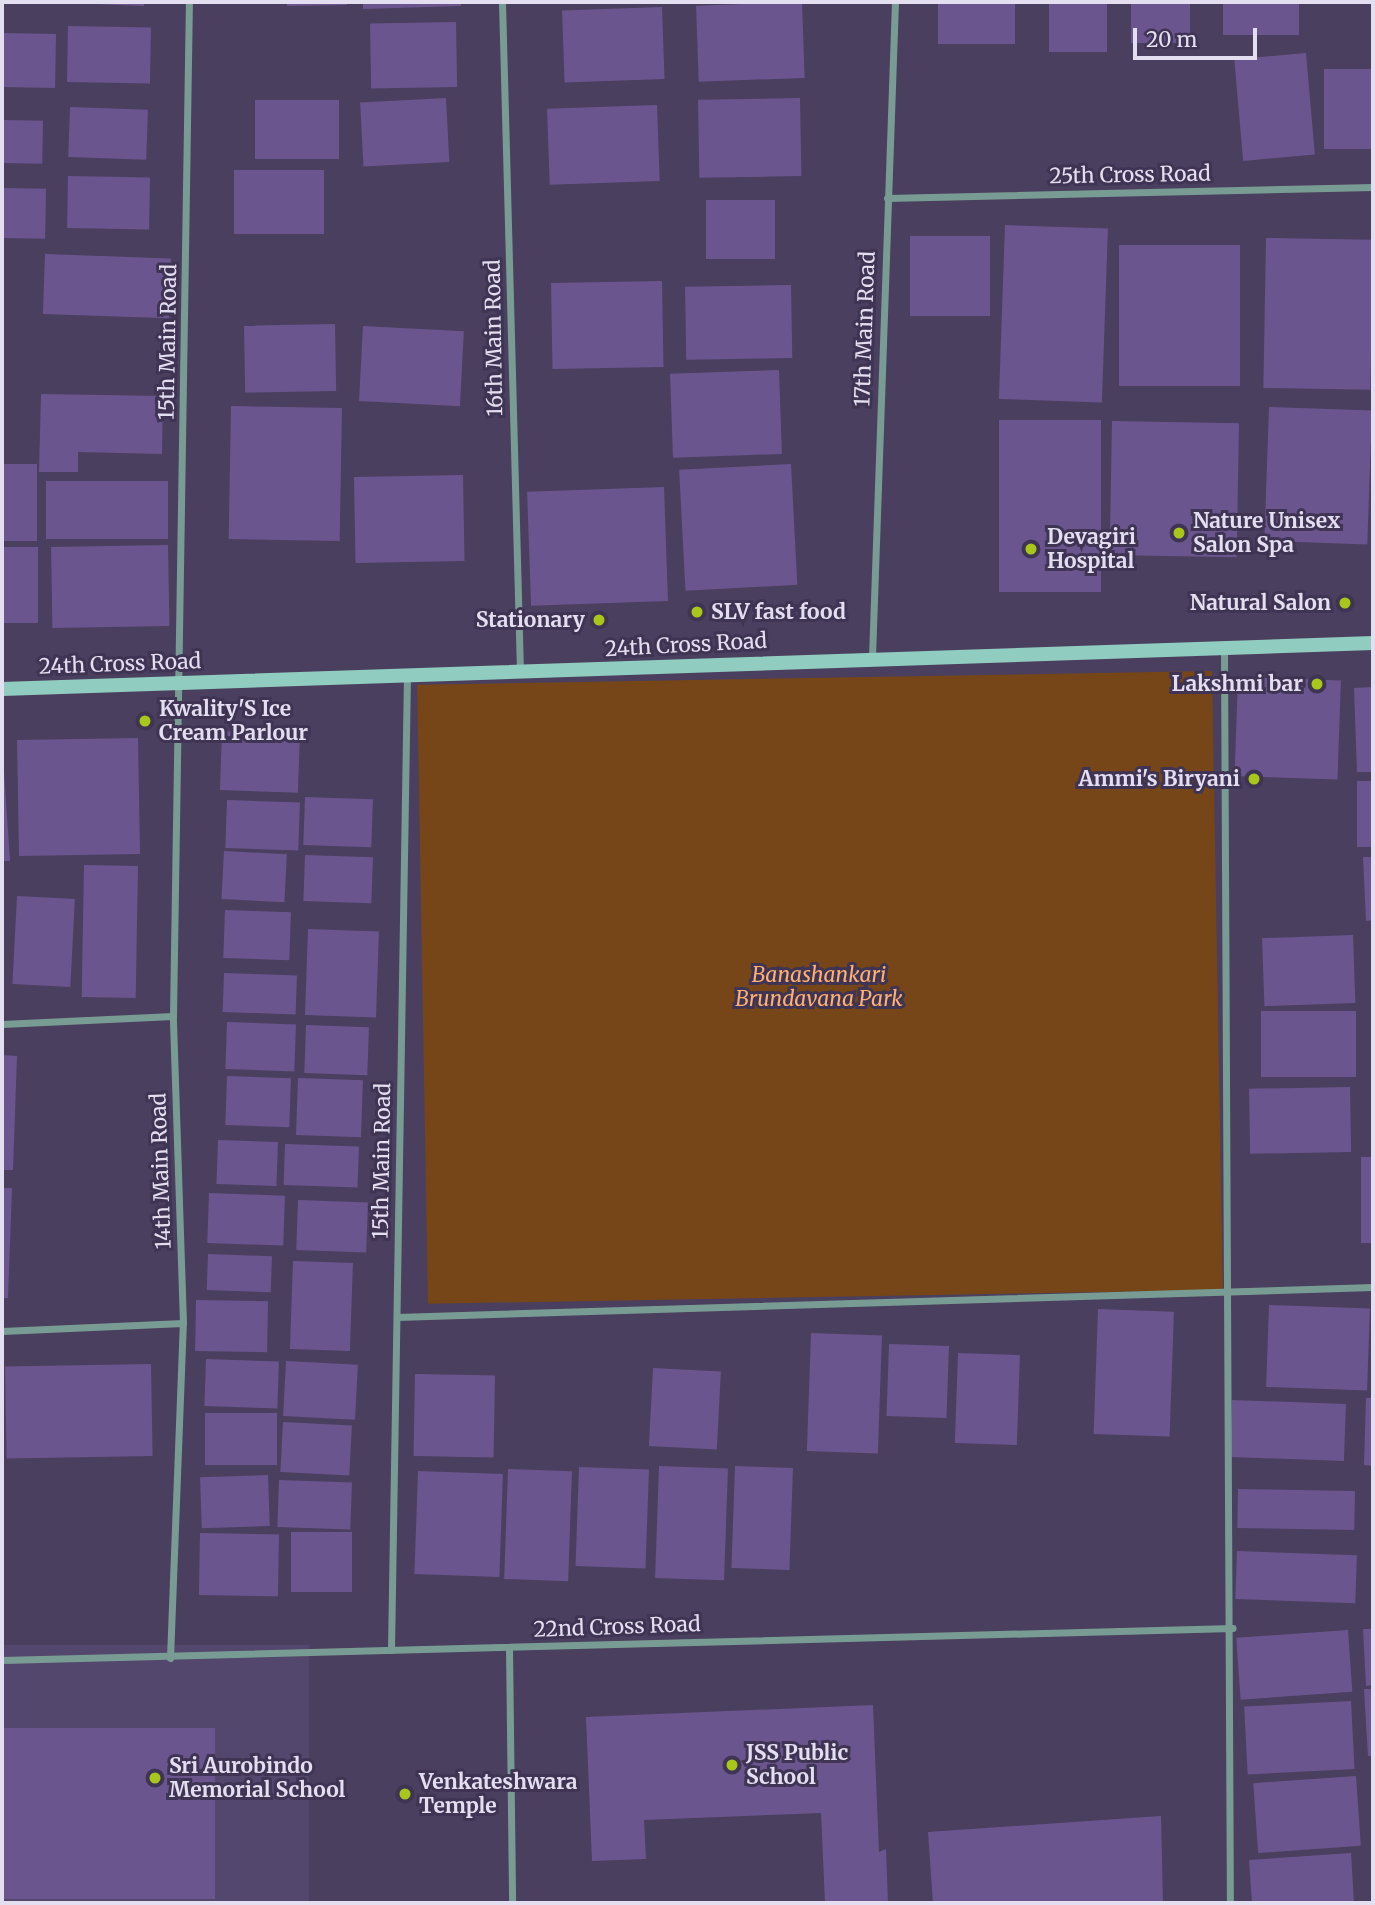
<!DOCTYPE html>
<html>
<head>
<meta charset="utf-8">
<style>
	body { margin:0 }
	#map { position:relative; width:1375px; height:1905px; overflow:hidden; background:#4a3f5e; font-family:Merriweather,serif }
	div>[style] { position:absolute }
	.built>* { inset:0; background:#54476d; transform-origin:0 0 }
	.green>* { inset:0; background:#764619; transform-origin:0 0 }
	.building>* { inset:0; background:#6b558f; transform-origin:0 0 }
	.street>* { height:7px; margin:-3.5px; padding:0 3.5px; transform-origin:3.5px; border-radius:3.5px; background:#789c94 }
	.secondary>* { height:14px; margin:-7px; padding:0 7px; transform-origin:7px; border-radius:7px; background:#91ccc0 }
	.dots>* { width:19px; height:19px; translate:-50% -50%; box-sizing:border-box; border:4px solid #3f3453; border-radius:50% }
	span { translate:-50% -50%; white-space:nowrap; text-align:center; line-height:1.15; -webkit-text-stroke:6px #3f3453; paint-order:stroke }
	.street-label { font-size:21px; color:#e4def1 }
	.poi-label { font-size:21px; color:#e4def1; font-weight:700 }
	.left { translate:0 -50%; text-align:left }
	.right { translate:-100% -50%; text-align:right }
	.park-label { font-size:21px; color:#ffb16f; font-style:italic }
	.frame { position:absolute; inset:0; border:4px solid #e4def1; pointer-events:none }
	.scale { position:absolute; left:1133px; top:28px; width:124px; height:32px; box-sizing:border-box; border:4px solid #e4def1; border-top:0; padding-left:9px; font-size:21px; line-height:24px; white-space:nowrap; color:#e4def1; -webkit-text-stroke:5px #3f3453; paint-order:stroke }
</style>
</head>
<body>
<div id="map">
	<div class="built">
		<i style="left:309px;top:1645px;width:258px;height:307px;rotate:90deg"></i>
	</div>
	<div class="green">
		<i style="left:1212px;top:671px;width:619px;height:795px;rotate:89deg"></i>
	</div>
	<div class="building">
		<i style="clip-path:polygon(95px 2px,144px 2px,144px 6px,94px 4px)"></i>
		<i style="clip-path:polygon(287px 2px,347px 2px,347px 5px,287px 6px)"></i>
		<i style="clip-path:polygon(363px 2px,461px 2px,461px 6px,363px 9px)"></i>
		<i style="left:802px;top:2px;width:76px;height:106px;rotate:88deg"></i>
		<i style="left:938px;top:2px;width:77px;height:42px"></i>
		<i style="left:1049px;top:2px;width:58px;height:50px"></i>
		<i style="left:1131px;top:2px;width:59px;height:41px"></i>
		<i style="left:1223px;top:2px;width:76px;height:33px"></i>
		<i style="left:662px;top:7px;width:72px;height:100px;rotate:88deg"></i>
		<i style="left:456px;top:22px;width:65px;height:86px;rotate:89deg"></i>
		<i style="left:68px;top:26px;width:83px;height:56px;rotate:1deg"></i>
		<i style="left:2px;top:33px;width:54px;height:54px;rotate:1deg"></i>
		<i style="left:1306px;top:53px;width:102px;height:72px;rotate:85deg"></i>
		<i style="left:1324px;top:69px;width:49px;height:80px"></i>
		<i style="left:446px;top:98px;width:64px;height:86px;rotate:87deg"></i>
		<i style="left:800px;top:98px;width:78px;height:102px;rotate:89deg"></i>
		<i style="left:339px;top:100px;width:59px;height:84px;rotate:90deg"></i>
		<i style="left:657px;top:105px;width:76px;height:110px;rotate:88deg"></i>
		<i style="left:70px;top:107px;width:78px;height:50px;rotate:2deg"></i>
		<i style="left:2px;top:120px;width:41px;height:43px;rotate:1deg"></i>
		<i style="left:324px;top:170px;width:64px;height:90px;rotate:90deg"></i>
		<i style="left:68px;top:176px;width:82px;height:52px;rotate:1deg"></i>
		<i style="left:2px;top:188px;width:44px;height:50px;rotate:1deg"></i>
		<i style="left:775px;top:200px;width:59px;height:69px;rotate:90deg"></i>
		<i style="left:1005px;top:225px;width:103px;height:174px;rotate:2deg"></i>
		<i style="left:990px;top:236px;width:80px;height:80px;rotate:90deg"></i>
		<i style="left:1266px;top:238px;width:107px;height:150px;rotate:1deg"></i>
		<i style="left:1119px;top:245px;width:121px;height:141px"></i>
		<i style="left:45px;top:254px;width:126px;height:60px;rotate:2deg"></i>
		<i style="left:662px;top:281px;width:86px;height:111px;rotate:89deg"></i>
		<i style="left:791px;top:285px;width:73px;height:106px;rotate:89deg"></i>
		<i style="left:335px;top:324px;width:67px;height:91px;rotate:89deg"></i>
		<i style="left:363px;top:326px;width:101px;height:75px;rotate:3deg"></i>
		<i style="left:779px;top:370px;width:84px;height:109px;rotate:88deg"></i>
		<i style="clip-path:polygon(41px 394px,163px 396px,162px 454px,78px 452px,78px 472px,39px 472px)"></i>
		<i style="left:231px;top:406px;width:111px;height:133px;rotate:1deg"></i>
		<i style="left:1269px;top:407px;width:103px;height:134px;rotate:2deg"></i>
		<i style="left:1101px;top:420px;width:172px;height:102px;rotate:90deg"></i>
		<i style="left:1112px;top:421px;width:127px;height:134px;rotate:1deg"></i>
		<i style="left:2px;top:464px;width:35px;height:77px"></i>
		<i style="left:791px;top:464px;width:121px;height:112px;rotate:87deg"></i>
		<i style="left:463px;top:475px;width:86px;height:109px;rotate:89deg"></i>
		<i style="left:46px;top:481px;width:122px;height:58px"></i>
		<i style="left:664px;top:487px;width:114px;height:137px;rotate:88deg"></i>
		<i style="left:168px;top:545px;width:81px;height:117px;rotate:89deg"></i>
		<i style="left:2px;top:547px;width:36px;height:76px"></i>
		<i style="left:1238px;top:677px;width:103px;height:99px;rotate:2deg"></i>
		<i style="clip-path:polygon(1373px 687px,1373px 772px,1357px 772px,1354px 688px)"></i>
		<i style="left:222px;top:731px;width:78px;height:59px;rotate:2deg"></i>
		<i style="left:138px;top:738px;width:116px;height:121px;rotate:89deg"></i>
		<i style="clip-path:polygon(2px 741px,10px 861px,2px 861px)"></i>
		<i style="left:1357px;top:781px;width:16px;height:66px"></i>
		<i style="left:305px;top:797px;width:68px;height:48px;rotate:2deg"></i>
		<i style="left:227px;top:800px;width:73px;height:48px;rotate:2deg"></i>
		<i style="left:224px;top:851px;width:63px;height:48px;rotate:3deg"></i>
		<i style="left:305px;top:855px;width:68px;height:46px;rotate:2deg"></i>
		<i style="clip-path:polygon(1363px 857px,1373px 857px,1373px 920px,1366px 921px)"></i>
		<i style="left:84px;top:865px;width:54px;height:132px;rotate:1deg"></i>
		<i style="left:17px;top:896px;width:58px;height:88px;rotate:3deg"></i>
		<i style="left:225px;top:910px;width:66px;height:48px;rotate:2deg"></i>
		<i style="left:308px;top:929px;width:71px;height:86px;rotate:2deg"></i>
		<i style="left:1353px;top:935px;width:68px;height:91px;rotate:88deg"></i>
		<i style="left:224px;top:973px;width:73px;height:39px;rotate:2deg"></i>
		<i style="left:1261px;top:1011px;width:95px;height:66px"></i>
		<i style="left:227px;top:1022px;width:69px;height:47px;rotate:2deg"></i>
		<i style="left:306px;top:1025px;width:63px;height:48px;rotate:2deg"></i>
		<i style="clip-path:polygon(2px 1055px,17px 1056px,13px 1170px,2px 1170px)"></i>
		<i style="left:227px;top:1076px;width:64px;height:49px;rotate:2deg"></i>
		<i style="left:298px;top:1078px;width:65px;height:57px;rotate:2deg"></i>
		<i style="left:1350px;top:1087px;width:65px;height:101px;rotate:89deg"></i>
		<i style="left:218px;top:1140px;width:60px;height:44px;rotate:2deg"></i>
		<i style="left:285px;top:1144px;width:74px;height:41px;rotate:2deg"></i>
		<i style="left:1373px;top:1157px;width:86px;height:12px;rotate:90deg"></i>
		<i style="clip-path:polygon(2px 1188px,12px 1188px,8px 1298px,2px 1298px)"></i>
		<i style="left:209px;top:1193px;width:76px;height:50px;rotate:2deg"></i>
		<i style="left:298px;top:1200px;width:70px;height:50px;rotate:2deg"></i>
		<i style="left:208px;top:1254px;width:64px;height:36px;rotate:2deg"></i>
		<i style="left:293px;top:1261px;width:60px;height:88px;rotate:2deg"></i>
		<i style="left:196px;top:1300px;width:72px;height:51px;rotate:1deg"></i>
		<i style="left:1269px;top:1305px;width:101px;height:82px;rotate:2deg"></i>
		<i style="left:1098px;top:1309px;width:76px;height:125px;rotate:2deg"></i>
		<i style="left:811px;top:1333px;width:71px;height:118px;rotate:2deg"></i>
		<i style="left:889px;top:1344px;width:60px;height:72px;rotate:2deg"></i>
		<i style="left:958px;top:1353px;width:62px;height:90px;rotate:2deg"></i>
		<i style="left:206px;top:1359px;width:73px;height:47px;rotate:2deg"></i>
		<i style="left:286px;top:1361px;width:72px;height:55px;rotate:3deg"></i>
		<i style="left:151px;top:1364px;width:92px;height:146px;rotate:89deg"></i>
		<i style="left:653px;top:1368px;width:68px;height:78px;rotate:3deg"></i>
		<i style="left:415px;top:1374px;width:80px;height:82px;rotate:1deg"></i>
		<i style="clip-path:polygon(1366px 1398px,1373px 1398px,1373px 1466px,1364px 1465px)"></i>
		<i style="left:1232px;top:1400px;width:114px;height:57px;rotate:2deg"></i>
		<i style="left:205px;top:1413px;width:72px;height:52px"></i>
		<i style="left:283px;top:1422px;width:69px;height:50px;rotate:3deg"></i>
		<i style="left:659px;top:1466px;width:69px;height:112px;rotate:2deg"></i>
		<i style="left:735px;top:1466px;width:58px;height:102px;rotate:2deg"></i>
		<i style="left:579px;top:1467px;width:70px;height:99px;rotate:2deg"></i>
		<i style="left:508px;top:1469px;width:64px;height:110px;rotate:2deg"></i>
		<i style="left:418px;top:1471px;width:85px;height:103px;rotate:2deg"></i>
		<i style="left:268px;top:1475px;width:51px;height:68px;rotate:88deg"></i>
		<i style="left:279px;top:1480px;width:73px;height:47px;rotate:2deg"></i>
		<i style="left:1238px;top:1489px;width:117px;height:39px;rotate:1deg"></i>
		<i style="left:291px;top:1532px;width:61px;height:60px"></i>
		<i style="left:200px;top:1533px;width:79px;height:62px;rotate:1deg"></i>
		<i style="left:1237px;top:1551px;width:120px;height:48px;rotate:2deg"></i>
		<i style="clip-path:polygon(1363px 1629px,1373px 1629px,1373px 1685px,1366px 1686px)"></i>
		<i style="left:1348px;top:1630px;width:62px;height:112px;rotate:86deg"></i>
		<i style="clip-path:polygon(1364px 1689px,1373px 1689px,1373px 1756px,1368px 1756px)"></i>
		<i style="left:1351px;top:1701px;width:68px;height:107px;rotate:87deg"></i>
		<i style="clip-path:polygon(873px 1705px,879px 1852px,886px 1849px,888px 1903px,825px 1903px,821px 1813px,644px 1820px,646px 1859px,592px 1861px,586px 1717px)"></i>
		<i style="left:2px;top:1728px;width:213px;height:171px"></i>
		<i style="left:1356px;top:1776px;width:70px;height:103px;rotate:86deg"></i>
		<i style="clip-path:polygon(1161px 1816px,1163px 1903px,933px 1903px,928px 1832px)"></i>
		<i style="clip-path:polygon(1351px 1853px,1354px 1903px,1252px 1903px,1249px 1860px)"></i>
	</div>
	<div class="street">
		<i style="left:502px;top:2px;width:671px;rotate:88.46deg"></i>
		<i style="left:887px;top:198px;width:486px;rotate:-1.3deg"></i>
		<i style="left:1224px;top:652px;width:1251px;rotate:89.73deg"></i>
		<i style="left:872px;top:657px;width:655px;rotate:-87.99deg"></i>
		<i style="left:2px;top:1024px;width:171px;rotate:-2.7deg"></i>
		<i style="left:397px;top:1317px;width:976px;rotate:-1.76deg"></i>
		<i style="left:2px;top:1331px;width:181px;rotate:-2.5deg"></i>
		<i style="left:509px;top:1647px;width:256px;rotate:89.3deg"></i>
		<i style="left:391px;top:1650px;width:976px;rotate:-89.06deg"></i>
		<i style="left:170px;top:1658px;width:335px;rotate:-87.8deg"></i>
		<i style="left:183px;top:1323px;width:307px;rotate:-91.9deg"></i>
		<i style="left:173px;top:1016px;width:1014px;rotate:-89.1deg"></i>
		<i style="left:2px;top:1660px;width:1231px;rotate:-1.49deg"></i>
	</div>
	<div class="secondary">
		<i style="left:2px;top:689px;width:1372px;rotate:-1.92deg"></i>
	</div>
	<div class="dots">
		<i style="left:1179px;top:533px;background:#a9c71a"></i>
		<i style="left:1031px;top:549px;background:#a9c71a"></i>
		<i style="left:1345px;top:603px;background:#a9c71a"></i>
		<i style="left:697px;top:612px;background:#a9c71a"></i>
		<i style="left:599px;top:620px;background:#a9c71a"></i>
		<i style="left:1317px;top:684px;background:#a9c71a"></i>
		<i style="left:145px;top:721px;background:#a9c71a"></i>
		<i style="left:1254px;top:779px;background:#a9c71a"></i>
		<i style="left:732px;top:1765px;background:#a9c71a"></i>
		<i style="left:155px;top:1778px;background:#a9c71a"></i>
		<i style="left:405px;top:1794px;background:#a9c71a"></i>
	</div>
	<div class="street-label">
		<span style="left:1130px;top:175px;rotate:-1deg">25th Cross Road</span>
		<span style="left:865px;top:329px;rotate:-88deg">17th Main Road</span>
		<span style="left:494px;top:338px;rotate:-91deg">16th Main Road</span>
		<span style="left:168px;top:342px;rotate:-89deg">15th Main Road</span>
		<span style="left:686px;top:645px;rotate:-3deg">24th Cross Road</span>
		<span style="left:120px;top:664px;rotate:-2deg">24th Cross Road</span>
		<span style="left:382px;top:1161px;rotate:-89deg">15th Main Road</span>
		<span style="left:161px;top:1171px;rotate:-92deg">14th Main Road</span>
		<span style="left:617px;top:1627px;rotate:-2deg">22nd Cross Road</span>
	</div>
	<div class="poi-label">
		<span class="left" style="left:1193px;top:533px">Nature Unisex<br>Salon Spa</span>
		<span class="left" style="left:1047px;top:549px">Devagiri<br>Hospital</span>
		<span class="right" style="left:1331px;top:603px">Natural Salon</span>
		<span class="left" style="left:711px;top:612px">SLV fast food</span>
		<span class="right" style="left:585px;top:620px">Stationary</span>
		<span class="right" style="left:1303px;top:684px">Lakshmi bar</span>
		<span class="left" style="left:159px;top:721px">Kwality'S Ice<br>Cream Parlour</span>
		<span class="right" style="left:1240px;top:779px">Ammi's Biryani</span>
		<span class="left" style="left:746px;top:1765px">JSS Public<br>School</span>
		<span class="left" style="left:169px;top:1778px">Sri Aurobindo<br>Memorial School</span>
		<span class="left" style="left:419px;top:1794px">Venkateshwara<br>Temple</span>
	</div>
	<div class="park-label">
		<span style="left:819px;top:987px">Banashankari<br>Brundavana Park</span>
	</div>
	<div class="frame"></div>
	<div class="scale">20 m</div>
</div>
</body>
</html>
